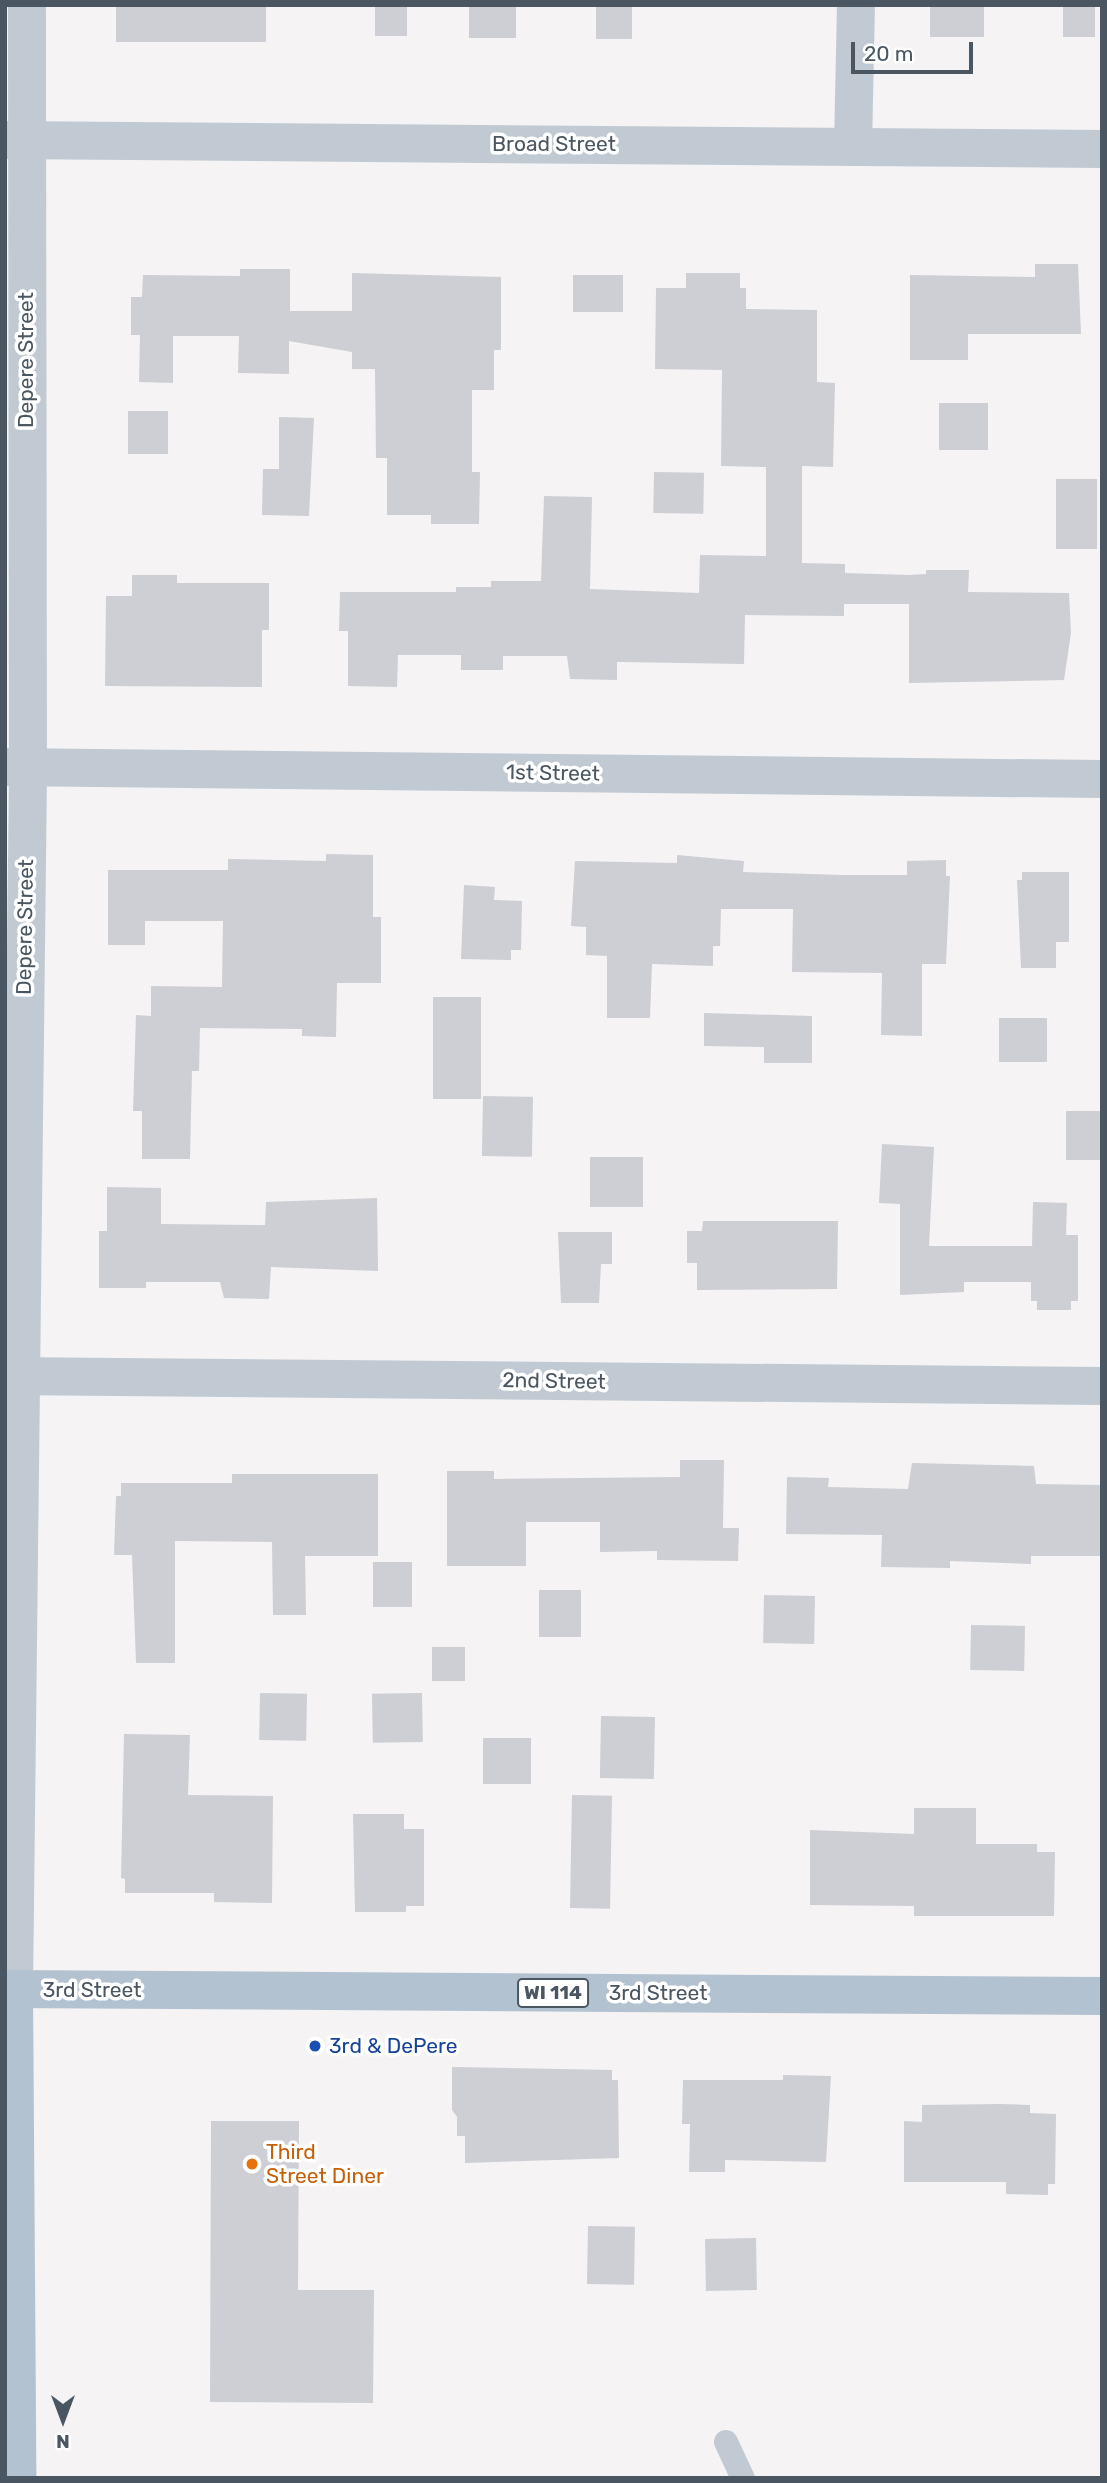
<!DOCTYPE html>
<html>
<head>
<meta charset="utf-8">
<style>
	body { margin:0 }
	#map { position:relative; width:1107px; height:2483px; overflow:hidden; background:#f5f3f3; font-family:Rubik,sans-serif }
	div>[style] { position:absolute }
	.building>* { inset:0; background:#cdcfd5; transform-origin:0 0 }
	.lane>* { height:24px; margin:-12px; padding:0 12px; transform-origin:12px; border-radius:12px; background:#c1cad2 }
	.street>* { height:38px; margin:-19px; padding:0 19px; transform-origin:19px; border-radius:19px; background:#c1cad2 }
	.primary>* { height:38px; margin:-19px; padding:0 19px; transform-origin:19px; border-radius:19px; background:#b3c2d1 }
	.dots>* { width:19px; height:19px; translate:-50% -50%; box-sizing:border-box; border:4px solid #fff; border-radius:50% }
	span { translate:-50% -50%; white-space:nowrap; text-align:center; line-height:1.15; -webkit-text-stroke:7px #fff; paint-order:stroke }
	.shield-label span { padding:2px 5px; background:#fff; border:2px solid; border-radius:5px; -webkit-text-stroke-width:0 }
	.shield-label { font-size:19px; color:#4a5661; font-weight:700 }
	.street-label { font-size:21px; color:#4a5661 }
	.transit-label { font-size:21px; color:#164399 }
	.left { translate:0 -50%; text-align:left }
	.food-label { font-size:21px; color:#c56008 }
	.frame { position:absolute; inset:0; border:7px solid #4a5661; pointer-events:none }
	.north { position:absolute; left:28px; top:2385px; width:70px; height:70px; -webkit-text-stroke:5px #fff; paint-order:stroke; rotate:180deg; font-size:19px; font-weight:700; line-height:28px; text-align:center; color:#4a5661 }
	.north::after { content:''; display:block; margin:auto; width:24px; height:32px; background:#4a5661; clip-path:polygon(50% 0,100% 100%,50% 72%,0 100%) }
	.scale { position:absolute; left:851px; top:42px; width:122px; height:32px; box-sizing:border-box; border:4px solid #4a5661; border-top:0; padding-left:9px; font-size:21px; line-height:24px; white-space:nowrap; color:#4a5661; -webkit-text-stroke:5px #fff; paint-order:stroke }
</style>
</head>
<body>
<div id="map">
	<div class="building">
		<i style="left:116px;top:5px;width:150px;height:37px"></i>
		<i style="left:375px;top:5px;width:32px;height:31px"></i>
		<i style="left:469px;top:5px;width:47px;height:33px"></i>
		<i style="left:596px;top:5px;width:36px;height:34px"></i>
		<i style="left:930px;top:5px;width:54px;height:32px"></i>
		<i style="left:1063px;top:5px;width:32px;height:32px"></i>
		<i style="clip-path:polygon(1035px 264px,1078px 264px,1081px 334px,968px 334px,968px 360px,910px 360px,910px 275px,1035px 277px)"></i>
		<i style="clip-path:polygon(240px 269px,290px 269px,290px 311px,352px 311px,352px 273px,501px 277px,501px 350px,494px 350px,494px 390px,472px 390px,472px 472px,480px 472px,479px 524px,431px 524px,431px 515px,387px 515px,387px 458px,376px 458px,375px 369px,352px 369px,352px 352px,289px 341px,289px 374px,238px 373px,239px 336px,173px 336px,173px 383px,139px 382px,140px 335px,131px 335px,131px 297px,142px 297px,143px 275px,240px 276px)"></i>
		<i style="clip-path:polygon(686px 273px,740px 273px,740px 288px,746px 288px,746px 309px,817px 310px,817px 382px,835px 383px,833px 467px,802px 466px,802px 563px,845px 564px,845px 573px,909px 575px,926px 574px,926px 570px,969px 570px,968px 592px,1069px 593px,1071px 633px,1064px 680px,909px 683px,909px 604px,844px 604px,844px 616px,745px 615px,744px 664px,621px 662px,617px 662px,617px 680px,570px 679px,567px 656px,503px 656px,503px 670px,461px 670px,461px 655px,398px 655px,397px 687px,348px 686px,348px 631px,339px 631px,340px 592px,456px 592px,456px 587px,491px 587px,491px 581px,541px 581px,544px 496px,592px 497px,590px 589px,699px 593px,700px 555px,766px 556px,766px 467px,721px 466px,722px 370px,655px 369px,656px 288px,686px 288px)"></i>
		<i style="left:573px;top:275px;width:50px;height:37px"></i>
		<i style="left:939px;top:403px;width:49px;height:47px"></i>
		<i style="left:128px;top:411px;width:40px;height:43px"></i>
		<i style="clip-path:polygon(279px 417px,314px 418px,309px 516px,262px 515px,263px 469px,279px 469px)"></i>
		<i style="left:654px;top:472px;width:50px;height:41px;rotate:1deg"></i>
		<i style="left:1056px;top:479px;width:41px;height:70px"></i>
		<i style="clip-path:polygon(132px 575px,177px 575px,177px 583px,269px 583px,269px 630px,262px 630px,262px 687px,105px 686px,106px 596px,132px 596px)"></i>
		<i style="clip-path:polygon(326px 854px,373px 855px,373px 917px,381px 917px,381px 983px,337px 983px,336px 1037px,302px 1036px,302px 1029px,200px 1028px,199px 1071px,192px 1071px,190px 1159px,142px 1159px,142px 1111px,133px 1111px,136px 1015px,151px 1016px,151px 986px,222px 987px,223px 921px,145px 921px,145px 945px,108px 945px,108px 870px,228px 870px,228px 859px,326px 861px)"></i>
		<i style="clip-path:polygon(677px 855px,744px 861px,743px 872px,842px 875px,907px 875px,907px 861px,946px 860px,946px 876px,950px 876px,946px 964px,922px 964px,922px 1036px,881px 1035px,882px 973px,792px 972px,793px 909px,721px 909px,720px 946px,713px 946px,713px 966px,652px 964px,650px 1018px,607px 1018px,607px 956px,586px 955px,586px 927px,571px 926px,575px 861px,677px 863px)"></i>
		<i style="clip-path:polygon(1022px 872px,1069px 872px,1069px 942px,1056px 942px,1056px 968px,1021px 968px,1017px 880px,1022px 880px)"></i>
		<i style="clip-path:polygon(464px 885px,495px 887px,494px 900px,522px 901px,521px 950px,511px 950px,511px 960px,461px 959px)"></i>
		<i style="left:433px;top:997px;width:48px;height:102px"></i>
		<i style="clip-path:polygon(704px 1013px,812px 1016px,812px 1063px,764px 1063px,764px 1047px,704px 1046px)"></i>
		<i style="left:999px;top:1018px;width:48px;height:44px"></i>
		<i style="left:483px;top:1096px;width:50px;height:60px;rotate:1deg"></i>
		<i style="left:1102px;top:1111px;width:49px;height:36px;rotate:90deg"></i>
		<i style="clip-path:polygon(882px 1144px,934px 1147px,929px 1246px,1032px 1246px,1033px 1202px,1067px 1203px,1066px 1235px,1078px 1235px,1078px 1301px,1071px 1301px,1071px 1310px,1037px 1310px,1037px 1301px,1031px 1301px,1031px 1282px,964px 1282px,964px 1292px,900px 1295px,900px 1204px,879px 1203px)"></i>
		<i style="left:590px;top:1157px;width:53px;height:50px"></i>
		<i style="clip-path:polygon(107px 1187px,161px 1188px,161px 1224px,265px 1225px,266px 1202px,377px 1198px,378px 1271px,271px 1267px,269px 1299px,224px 1298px,220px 1282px,146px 1282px,146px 1288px,99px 1288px,99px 1231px,107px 1231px)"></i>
		<i style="clip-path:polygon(703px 1221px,838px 1221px,837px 1289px,697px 1290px,697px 1263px,687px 1263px,687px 1231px,702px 1231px)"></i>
		<i style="clip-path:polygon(558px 1232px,612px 1232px,612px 1264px,601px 1264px,599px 1303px,561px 1303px)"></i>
		<i style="clip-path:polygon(680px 1460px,724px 1460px,723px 1528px,739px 1528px,738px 1561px,657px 1560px,657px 1551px,600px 1552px,600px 1522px,526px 1522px,526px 1566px,447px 1566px,447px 1471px,494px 1471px,494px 1479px,680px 1477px)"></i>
		<i style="clip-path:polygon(912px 1463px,1034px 1466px,1036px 1484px,1102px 1485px,1102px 1556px,1031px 1556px,1031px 1564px,950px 1561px,950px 1568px,881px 1567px,882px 1535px,786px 1534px,787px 1477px,829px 1478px,828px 1487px,908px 1489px)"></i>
		<i style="clip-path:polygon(232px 1474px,378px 1474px,378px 1556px,305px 1556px,306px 1615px,273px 1615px,272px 1542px,175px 1541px,175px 1663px,136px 1663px,132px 1555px,114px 1555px,116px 1496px,121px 1496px,121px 1483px,232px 1483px)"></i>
		<i style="left:373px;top:1562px;width:39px;height:45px"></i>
		<i style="left:539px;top:1590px;width:42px;height:47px"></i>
		<i style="left:764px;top:1595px;width:51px;height:48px;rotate:1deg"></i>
		<i style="left:971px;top:1625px;width:54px;height:45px;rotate:1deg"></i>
		<i style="left:432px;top:1647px;width:33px;height:34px"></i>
		<i style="left:260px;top:1693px;width:47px;height:47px;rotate:1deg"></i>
		<i style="left:422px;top:1693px;width:49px;height:50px;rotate:89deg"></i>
		<i style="left:601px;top:1716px;width:54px;height:62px;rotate:1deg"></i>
		<i style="clip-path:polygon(124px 1734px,190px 1735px,188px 1795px,273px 1796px,272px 1903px,214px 1902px,214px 1893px,125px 1893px,125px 1879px,121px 1878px)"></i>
		<i style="left:483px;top:1738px;width:48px;height:46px"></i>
		<i style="left:572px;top:1795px;width:40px;height:113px;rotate:1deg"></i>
		<i style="clip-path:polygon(914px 1808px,976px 1808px,976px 1844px,1037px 1844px,1037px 1852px,1055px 1852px,1054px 1916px,914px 1916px,914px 1906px,810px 1905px,810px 1830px,914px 1834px)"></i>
		<i style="clip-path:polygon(353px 1814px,404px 1814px,404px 1829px,424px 1829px,424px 1906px,406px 1906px,406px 1912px,355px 1912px)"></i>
		<i style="clip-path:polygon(452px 2067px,612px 2070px,612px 2080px,618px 2080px,619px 2158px,465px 2163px,465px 2136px,457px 2136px,457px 2117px,452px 2110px)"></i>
		<i style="clip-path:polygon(783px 2075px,831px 2076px,826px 2162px,725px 2160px,725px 2172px,689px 2172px,690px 2124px,682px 2124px,683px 2080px,783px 2080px)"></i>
		<i style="clip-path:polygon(1000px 2104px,1030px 2105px,1030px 2113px,1056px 2114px,1055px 2184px,1048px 2184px,1048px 2195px,1006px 2194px,1006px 2182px,904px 2182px,904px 2121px,922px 2122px,922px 2105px)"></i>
		<i style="clip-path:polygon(211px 2121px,299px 2121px,298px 2290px,374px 2290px,373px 2403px,210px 2402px)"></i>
		<i style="left:588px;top:2226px;width:47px;height:58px;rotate:1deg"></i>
		<i style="left:756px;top:2238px;width:52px;height:51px;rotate:89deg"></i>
	</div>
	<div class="lane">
		<i style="left:726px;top:2442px;width:40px;rotate:65deg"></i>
	</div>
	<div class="street">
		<i style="left:5px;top:140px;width:1097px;rotate:0.47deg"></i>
		<i style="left:853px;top:147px;width:142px;rotate:-88.8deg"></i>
		<i style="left:5px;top:767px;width:1097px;rotate:0.63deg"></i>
		<i style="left:5px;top:1376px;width:1097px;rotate:0.52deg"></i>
		<i style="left:14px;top:1989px;width:1221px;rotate:-89.34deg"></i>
		<i style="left:28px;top:768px;width:763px;rotate:-90.08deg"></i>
	</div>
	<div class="primary">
		<i style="left:5px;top:1989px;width:1097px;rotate:0.37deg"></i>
		<i style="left:14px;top:1989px;width:489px;rotate:89.6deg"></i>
	</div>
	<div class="dots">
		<i style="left:315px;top:2046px;background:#1a4fb4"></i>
		<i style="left:252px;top:2164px;background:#e8710a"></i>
	</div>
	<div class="shield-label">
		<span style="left:553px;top:1993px">WI 114</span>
	</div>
	<div class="street-label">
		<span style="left:554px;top:144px">Broad Street</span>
		<span style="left:26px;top:360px;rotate:-90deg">Depere Street</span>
		<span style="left:553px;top:773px;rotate:1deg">1st Street</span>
		<span style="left:25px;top:927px;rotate:-89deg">Depere Street</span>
		<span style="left:554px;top:1381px;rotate:1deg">2nd Street</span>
		<span style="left:92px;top:1990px">3rd Street</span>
		<span style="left:658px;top:1993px">3rd Street</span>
	</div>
	<div class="transit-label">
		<span class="left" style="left:329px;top:2046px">3rd &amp; DePere</span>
	</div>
	<div class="food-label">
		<span class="left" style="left:266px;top:2164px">Third<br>Street Diner</span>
	</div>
	<div class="frame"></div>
	<div class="north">N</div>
	<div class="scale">20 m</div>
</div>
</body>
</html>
